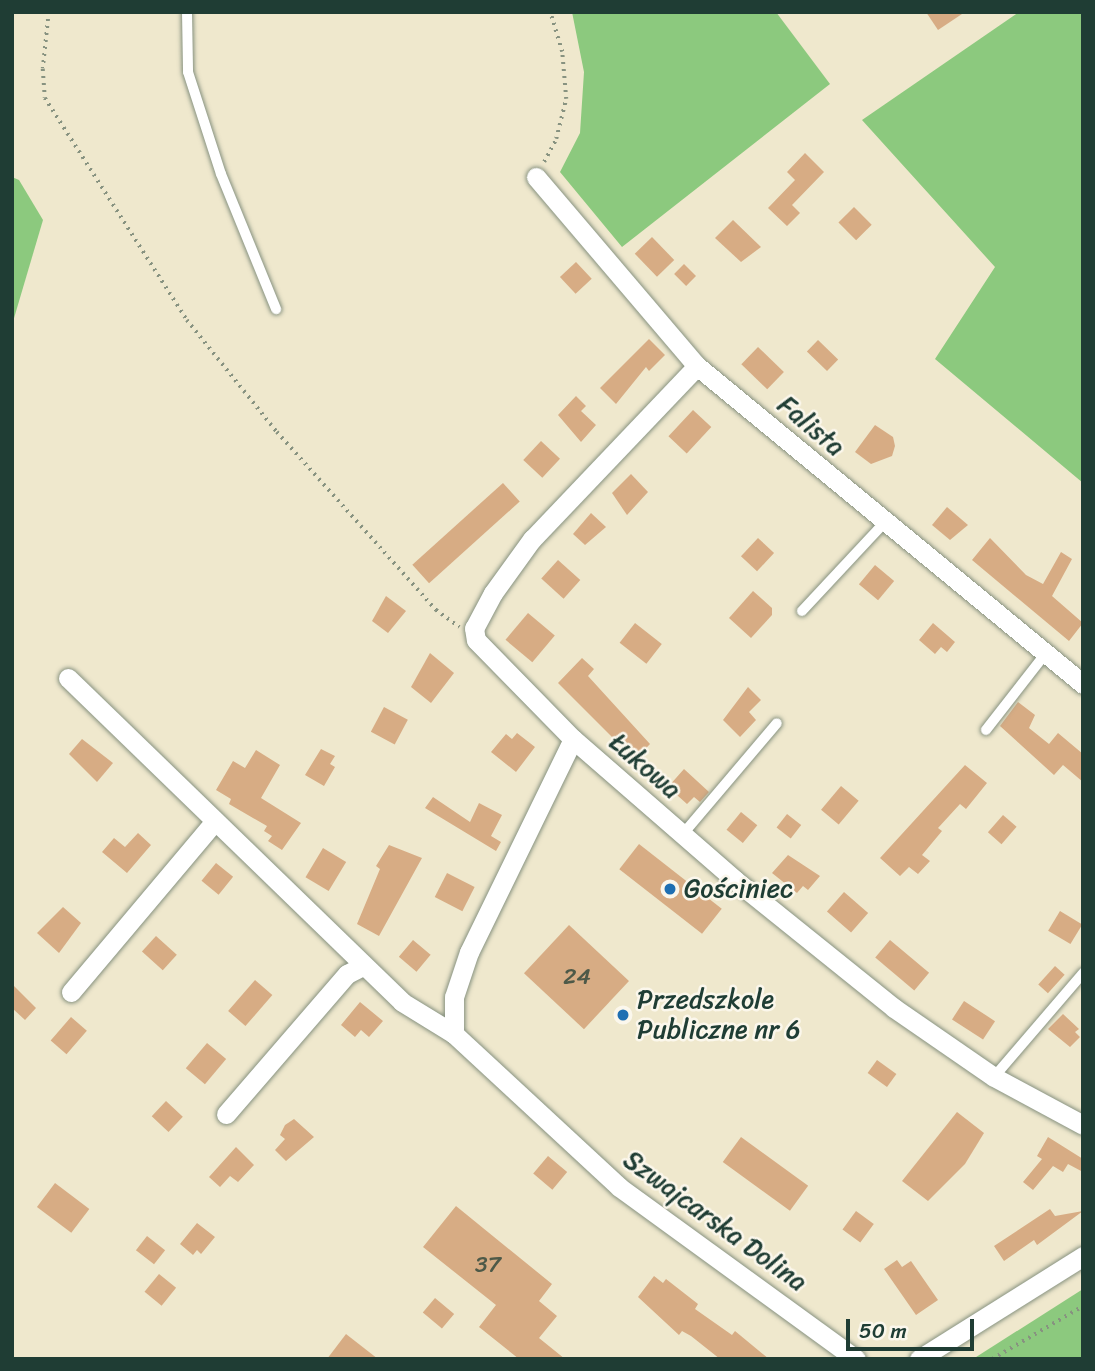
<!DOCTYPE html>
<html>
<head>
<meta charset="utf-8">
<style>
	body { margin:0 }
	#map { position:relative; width:1095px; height:1371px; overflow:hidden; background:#efe8cd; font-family:Sriracha,sans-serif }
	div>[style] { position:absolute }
	.green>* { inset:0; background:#8cc97e }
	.building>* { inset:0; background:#d7ac84; transform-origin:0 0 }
	.path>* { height:3.5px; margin-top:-1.75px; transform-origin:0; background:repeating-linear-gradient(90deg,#879280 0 2px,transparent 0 7px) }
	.roads { filter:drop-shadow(0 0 2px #879280) drop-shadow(0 0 2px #879280) }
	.lane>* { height:10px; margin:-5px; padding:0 5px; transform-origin:5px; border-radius:5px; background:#fff }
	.street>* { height:19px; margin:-9.5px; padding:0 9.5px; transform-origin:9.5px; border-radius:9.5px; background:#fff }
	.dots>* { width:19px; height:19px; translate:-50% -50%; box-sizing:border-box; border:4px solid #fbf7ec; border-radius:50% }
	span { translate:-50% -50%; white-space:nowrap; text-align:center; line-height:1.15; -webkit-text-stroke:5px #fbf7ec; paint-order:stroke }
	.number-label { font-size:23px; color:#4d5948 }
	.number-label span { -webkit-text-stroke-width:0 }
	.street-label { font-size:26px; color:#1f3d34 }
	.poi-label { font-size:26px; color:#1f3d34 }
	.left { translate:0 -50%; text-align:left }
	.frame { position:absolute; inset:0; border:14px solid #1f3d34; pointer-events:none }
	.scale { position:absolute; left:846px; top:1319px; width:128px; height:32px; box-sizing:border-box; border:4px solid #1f3d34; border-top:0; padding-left:9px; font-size:21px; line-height:24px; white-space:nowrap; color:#1f3d34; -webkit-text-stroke:5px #fbf7ec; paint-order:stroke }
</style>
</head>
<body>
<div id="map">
	<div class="green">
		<i style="clip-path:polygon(572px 12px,776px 12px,830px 84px,622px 247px,560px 172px,580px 133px,584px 72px)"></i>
		<i style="clip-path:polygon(1019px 12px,1083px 12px,1083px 483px,935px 359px,995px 267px,862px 120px)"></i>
		<i style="clip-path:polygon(12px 177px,19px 180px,43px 220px,12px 325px)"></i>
		<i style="clip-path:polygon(1083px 1289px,1083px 1359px,973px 1359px)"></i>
	</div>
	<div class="building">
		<i style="clip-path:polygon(926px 12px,965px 12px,938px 30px)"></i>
		<i style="clip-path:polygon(805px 153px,824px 172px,792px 205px,800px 213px,787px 226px,768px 208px,795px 180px,787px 172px)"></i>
		<i style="left:854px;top:207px;width:25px;height:22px;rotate:45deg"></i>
		<i style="clip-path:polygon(733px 220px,761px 247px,741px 262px,715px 238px)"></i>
		<i style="left:652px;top:237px;width:32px;height:24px;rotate:46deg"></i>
		<i style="left:576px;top:262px;width:23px;height:22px;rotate:47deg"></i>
		<i style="left:684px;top:264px;width:17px;height:14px;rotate:45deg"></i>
		<i style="clip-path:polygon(649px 339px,665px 355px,649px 371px,646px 367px,616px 404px,600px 388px)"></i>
		<i style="left:818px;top:340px;width:28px;height:16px;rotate:44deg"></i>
		<i style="left:758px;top:347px;width:36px;height:24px;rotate:44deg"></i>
		<i style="clip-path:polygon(576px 396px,586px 406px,581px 411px,596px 425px,581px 442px,558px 415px)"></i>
		<i style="left:693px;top:410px;width:25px;height:36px;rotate:43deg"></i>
		<i style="clip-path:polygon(875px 425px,893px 437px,895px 446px,892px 456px,871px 464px,855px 452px)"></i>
		<i style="left:541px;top:441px;width:26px;height:26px;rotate:43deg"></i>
		<i style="clip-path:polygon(631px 474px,648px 492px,627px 515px,612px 493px)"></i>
		<i style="left:503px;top:483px;width:25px;height:122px;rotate:48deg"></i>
		<i style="clip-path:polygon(947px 507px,968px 525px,950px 540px,932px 525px)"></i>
		<i style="clip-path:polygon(591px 513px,606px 527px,585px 545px,573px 534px)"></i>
		<i style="left:758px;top:538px;width:22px;height:25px;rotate:43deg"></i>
		<i style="clip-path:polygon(990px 538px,1026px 575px,1043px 584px,1061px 552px,1072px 559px,1052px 596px,1083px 623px,1069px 641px,972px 560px)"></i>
		<i style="left:558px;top:560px;width:30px;height:25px;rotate:42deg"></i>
		<i style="left:875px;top:565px;width:25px;height:25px;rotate:40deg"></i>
		<i style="clip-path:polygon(753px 591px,772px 608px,772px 615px,751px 638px,729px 618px)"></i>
		<i style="clip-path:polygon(386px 596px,406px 611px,388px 633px,372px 621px)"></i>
		<i style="left:528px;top:613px;width:35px;height:35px;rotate:40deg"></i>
		<i style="left:635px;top:623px;width:34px;height:25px;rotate:38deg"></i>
		<i style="clip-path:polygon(933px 623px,955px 642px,947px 652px,941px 647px,935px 654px,919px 640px)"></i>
		<i style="clip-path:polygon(430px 653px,454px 673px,431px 703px,411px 687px)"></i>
		<i style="clip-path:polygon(582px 658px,594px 669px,588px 676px,650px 744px,635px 760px,558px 683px)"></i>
		<i style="clip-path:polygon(748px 687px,761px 700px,749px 712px,756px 720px,740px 737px,723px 720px)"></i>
		<i style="clip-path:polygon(1018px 702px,1035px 715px,1029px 728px,1049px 744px,1058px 733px,1083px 754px,1083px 782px,1063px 765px,1054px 775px,1000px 726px)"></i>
		<i style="left:384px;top:707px;width:27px;height:28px;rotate:28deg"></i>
		<i style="clip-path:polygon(517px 733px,535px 747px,516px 772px,491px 752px,506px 734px,512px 739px)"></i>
		<i style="clip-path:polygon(82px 739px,113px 763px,97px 782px,69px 754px)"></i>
		<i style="clip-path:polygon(321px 749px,335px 756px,330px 764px,335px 767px,324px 786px,305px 775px)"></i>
		<i style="clip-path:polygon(256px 750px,280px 765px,261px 798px,301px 823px,282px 850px,268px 841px,272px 836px,264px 831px,267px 826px,229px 804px,231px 799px,216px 790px,233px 761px,245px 768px)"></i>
		<i style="clip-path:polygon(965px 765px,987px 783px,966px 809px,960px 804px,938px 828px,942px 831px,922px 855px,930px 861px,918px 874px,909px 867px,900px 876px,880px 858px)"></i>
		<i style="clip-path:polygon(684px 769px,709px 792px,700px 802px,694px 797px,687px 804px,668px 787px)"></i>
		<i style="left:841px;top:786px;width:23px;height:31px;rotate:40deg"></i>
		<i style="clip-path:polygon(433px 797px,470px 822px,479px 803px,502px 815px,491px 836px,501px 842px,496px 851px,425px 808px)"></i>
		<i style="left:741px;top:812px;width:21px;height:23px;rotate:39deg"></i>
		<i style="left:787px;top:814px;width:18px;height:17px;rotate:38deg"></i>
		<i style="left:1003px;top:815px;width:18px;height:23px;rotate:41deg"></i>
		<i style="clip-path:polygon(138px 833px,151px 845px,127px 873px,102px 852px,114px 838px,125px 847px)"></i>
		<i style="left:639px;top:844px;width:105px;height:32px;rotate:38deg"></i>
		<i style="clip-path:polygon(389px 845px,422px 858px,379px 936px,357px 924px,380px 869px,376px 866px)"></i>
		<i style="left:323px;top:848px;width:27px;height:34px;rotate:31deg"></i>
		<i style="clip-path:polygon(788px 855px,820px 876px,808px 890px,803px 886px,797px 893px,772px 873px)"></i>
		<i style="left:216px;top:863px;width:22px;height:23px;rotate:39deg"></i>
		<i style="left:447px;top:873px;width:31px;height:27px;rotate:27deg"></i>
		<i style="left:844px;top:892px;width:32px;height:26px;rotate:41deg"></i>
		<i style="clip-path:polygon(63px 907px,81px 923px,59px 953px,37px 933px)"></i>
		<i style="left:1060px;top:911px;width:26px;height:23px;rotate:31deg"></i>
		<i style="left:569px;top:925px;width:82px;height:66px;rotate:43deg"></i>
		<i style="left:156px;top:936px;width:28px;height:21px;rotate:42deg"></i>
		<i style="left:413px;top:940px;width:23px;height:22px;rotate:40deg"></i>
		<i style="left:890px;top:940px;width:51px;height:23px;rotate:40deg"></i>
		<i style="left:1055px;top:966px;width:13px;height:25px;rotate:42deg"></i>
		<i style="left:255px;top:980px;width:23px;height:41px;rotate:41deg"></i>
		<i style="clip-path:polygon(12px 984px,36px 1008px,25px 1020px,12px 1008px)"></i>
		<i style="left:964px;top:1001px;width:37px;height:22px;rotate:33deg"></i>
		<i style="clip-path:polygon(360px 1002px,383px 1021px,369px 1037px,361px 1030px,355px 1037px,341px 1025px)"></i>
		<i style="clip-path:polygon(1063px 1014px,1079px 1029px,1075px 1032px,1080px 1037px,1070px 1047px,1048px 1029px)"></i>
		<i style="left:71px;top:1017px;width:21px;height:31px;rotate:41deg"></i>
		<i style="left:207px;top:1043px;width:25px;height:33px;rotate:40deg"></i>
		<i style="left:877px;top:1060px;width:24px;height:16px;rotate:36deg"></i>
		<i style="left:166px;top:1101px;width:23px;height:21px;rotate:43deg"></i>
		<i style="clip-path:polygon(957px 1112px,984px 1133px,965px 1164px,928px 1201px,902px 1181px)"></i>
		<i style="clip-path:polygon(294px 1119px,314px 1137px,286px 1161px,275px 1150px,285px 1139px,280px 1135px,285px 1125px)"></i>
		<i style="left:741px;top:1137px;width:83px;height:31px;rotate:36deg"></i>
		<i style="clip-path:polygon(1048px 1137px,1083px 1159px,1083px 1172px,1068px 1164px,1063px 1172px,1053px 1166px,1033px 1190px,1023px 1182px,1042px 1159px,1037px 1156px)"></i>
		<i style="clip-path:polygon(236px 1147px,254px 1165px,238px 1182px,230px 1176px,220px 1187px,209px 1177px)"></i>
		<i style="left:548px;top:1156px;width:25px;height:23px;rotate:40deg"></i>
		<i style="left:55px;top:1183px;width:43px;height:30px;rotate:37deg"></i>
		<i style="clip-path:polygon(456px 1206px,552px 1284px,539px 1301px,557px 1316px,539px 1338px,565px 1359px,519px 1359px,479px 1327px,496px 1305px,423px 1247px)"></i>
		<i style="clip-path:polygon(1050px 1209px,1055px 1216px,1083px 1211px,1037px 1245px,1034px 1240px,1004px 1261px,994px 1246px)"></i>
		<i style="left:856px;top:1211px;width:22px;height:23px;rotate:36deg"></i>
		<i style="clip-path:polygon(197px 1223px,215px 1237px,201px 1254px,197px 1250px,193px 1255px,180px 1244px)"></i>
		<i style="left:147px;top:1236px;width:23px;height:18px;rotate:38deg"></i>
		<i style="clip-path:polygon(897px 1260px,902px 1267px,911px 1261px,938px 1300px,916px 1315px,884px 1269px)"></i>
		<i style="left:159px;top:1274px;width:22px;height:23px;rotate:39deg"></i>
		<i style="clip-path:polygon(654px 1276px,663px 1283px,666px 1279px,698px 1304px,695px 1309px,732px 1335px,735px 1331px,769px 1359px,720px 1359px,691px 1336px,682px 1331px,679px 1335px,638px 1297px)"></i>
		<i style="left:435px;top:1298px;width:25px;height:19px;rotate:40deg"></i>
		<i style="clip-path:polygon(346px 1334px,378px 1359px,327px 1359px)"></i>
	</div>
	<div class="path">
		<i style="left:49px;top:12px;width:57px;rotate:96deg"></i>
		<i style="left:43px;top:69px;width:29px;rotate:86deg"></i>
		<i style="left:45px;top:98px;width:264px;rotate:57.4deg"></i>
		<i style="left:187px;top:320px;width:144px;rotate:51.2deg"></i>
		<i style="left:277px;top:432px;width:239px;rotate:48.2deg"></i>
		<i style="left:436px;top:610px;width:29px;rotate:36deg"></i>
		<i style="left:544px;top:162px;width:26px;rotate:-62deg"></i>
		<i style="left:556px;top:139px;width:41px;rotate:-76deg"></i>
		<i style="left:566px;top:99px;width:47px;rotate:-94.9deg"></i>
		<i style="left:562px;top:52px;width:42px;rotate:-106.7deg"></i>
		<i style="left:992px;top:1359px;width:105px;rotate:-30.2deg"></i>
	</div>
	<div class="roads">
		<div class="lane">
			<i style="left:187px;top:12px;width:60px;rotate:89deg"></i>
			<i style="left:188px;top:72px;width:107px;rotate:72.1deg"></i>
			<i style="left:221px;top:174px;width:146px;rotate:67.8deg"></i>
			<i style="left:802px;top:611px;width:122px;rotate:-47deg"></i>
			<i style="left:986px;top:730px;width:98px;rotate:-52.1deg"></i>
			<i style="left:683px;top:834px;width:145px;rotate:-49.7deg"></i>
			<i style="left:994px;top:1077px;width:137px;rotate:-49.4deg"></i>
		</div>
		<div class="street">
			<i style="left:536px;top:177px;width:248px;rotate:49.6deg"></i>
			<i style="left:697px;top:366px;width:500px;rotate:39.48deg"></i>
			<i style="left:697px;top:366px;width:239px;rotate:133.6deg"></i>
			<i style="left:532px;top:539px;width:67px;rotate:125.8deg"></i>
			<i style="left:493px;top:593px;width:40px;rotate:118deg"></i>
			<i style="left:474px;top:628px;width:12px;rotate:81deg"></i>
			<i style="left:476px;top:640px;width:139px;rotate:45.6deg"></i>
			<i style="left:573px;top:739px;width:215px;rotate:41deg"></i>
			<i style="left:735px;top:880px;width:204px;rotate:38.8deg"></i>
			<i style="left:894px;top:1008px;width:121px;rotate:34.6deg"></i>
			<i style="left:994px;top:1077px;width:101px;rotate:28.3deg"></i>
			<i style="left:68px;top:678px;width:465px;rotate:44.1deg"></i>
			<i style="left:402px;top:1002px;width:61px;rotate:31.6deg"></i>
			<i style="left:573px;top:739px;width:237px;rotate:116deg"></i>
			<i style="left:469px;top:952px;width:47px;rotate:108.4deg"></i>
			<i style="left:454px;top:997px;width:37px;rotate:90deg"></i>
			<i style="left:454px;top:1034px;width:225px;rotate:42.8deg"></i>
			<i style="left:619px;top:1187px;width:293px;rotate:36deg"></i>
			<i style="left:71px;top:992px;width:222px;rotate:-49.9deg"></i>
			<i style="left:226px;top:1114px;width:185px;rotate:-49.2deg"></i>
			<i style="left:347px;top:974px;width:18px;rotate:-27deg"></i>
			<i style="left:919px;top:1359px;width:194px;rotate:-32.1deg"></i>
		</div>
	</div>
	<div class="dots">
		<i style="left:670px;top:889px;background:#1f6fb2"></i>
		<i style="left:623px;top:1015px;background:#1f6fb2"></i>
	</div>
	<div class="number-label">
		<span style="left:577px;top:977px">24</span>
		<span style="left:488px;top:1265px">37</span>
	</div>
	<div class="street-label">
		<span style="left:811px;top:426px;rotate:40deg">Falista</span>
		<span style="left:645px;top:766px;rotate:41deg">Łukowa</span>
		<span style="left:715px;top:1221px;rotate:36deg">Szwajcarska Dolina</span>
	</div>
	<div class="poi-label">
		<span class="left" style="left:684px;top:889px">Gościniec</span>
		<span class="left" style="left:637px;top:1015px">Przedszkole<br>Publiczne nr 6</span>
	</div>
	<div class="frame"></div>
	<div class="scale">50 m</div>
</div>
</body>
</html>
